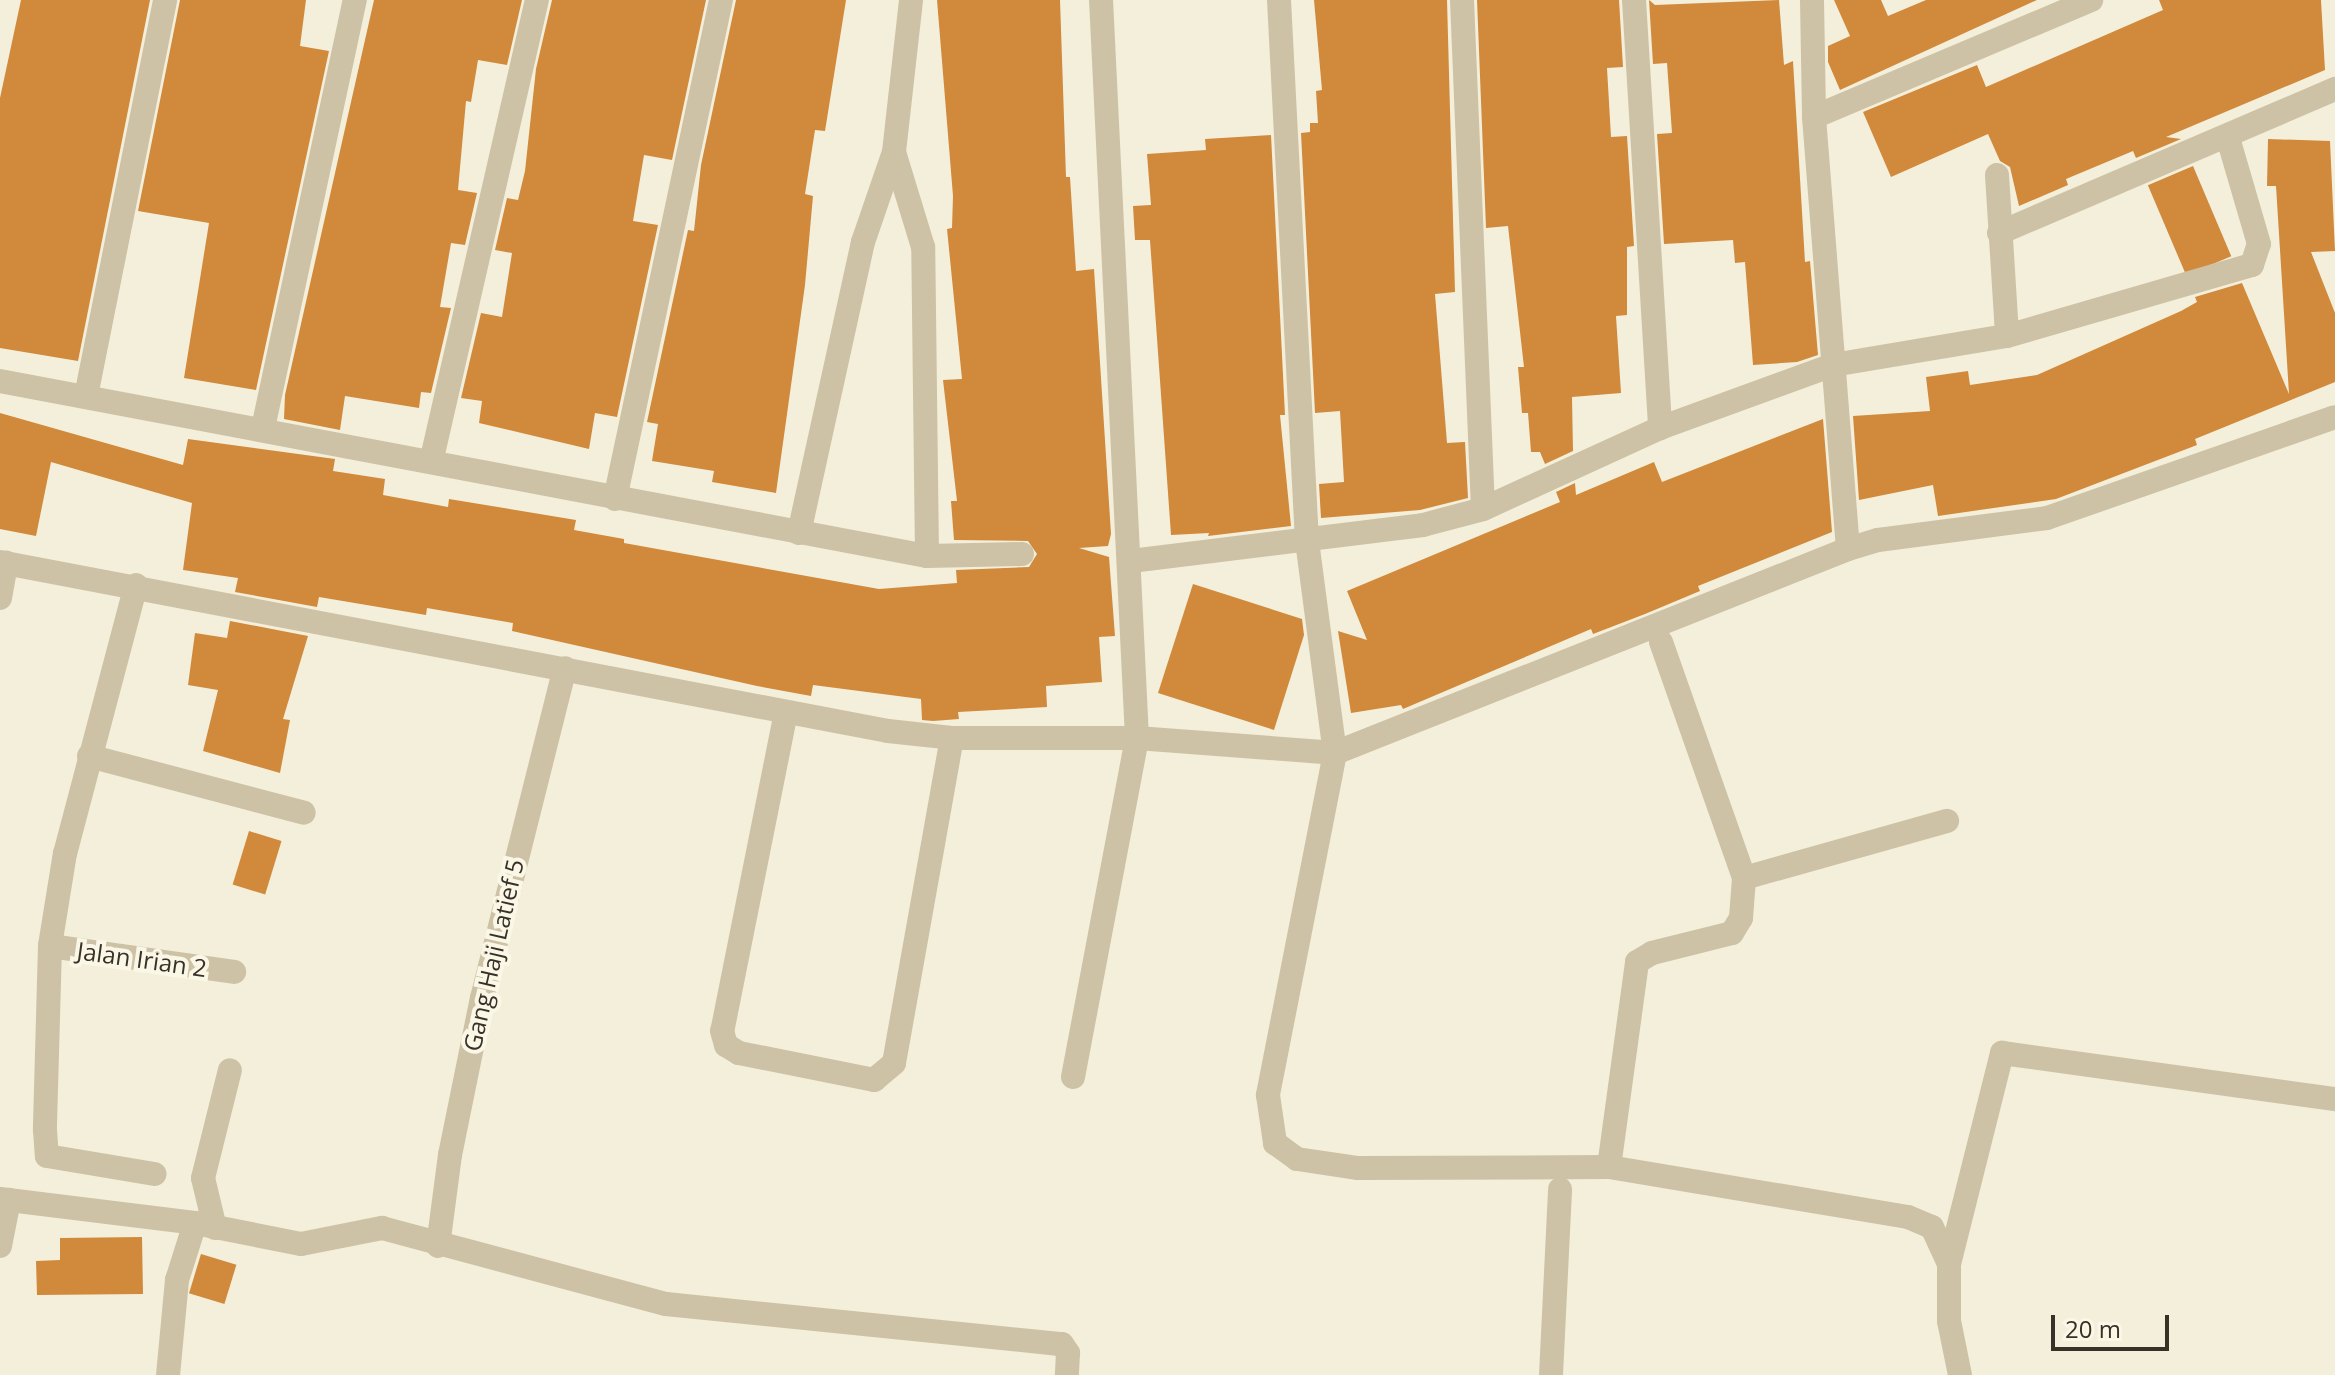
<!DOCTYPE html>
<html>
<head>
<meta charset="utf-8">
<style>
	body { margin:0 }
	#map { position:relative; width:2335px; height:1375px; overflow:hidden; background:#f4efda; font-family:"Open Sans",sans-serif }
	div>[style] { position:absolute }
	.building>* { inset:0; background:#d1893b; transform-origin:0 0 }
	.minor>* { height:24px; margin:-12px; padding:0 12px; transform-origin:12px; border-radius:12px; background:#cdc2a5 }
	span { translate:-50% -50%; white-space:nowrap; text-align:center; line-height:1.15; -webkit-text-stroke:8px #fbf7e7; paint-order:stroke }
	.street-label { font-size:24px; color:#383127 }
	.scale { position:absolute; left:2051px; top:1315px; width:118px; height:36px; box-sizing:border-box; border:4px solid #383127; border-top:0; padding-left:10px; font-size:24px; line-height:28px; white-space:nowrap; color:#383127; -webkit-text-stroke:6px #fbf7e7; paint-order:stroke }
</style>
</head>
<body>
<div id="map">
	<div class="building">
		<i style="clip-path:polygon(21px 0,150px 0,78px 361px,0 348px,0 98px)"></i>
		<i style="clip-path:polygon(180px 0,306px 0,300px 46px,329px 51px,256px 390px,184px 378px,209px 223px,138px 211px)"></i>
		<i style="clip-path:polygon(374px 0,522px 0,507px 65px,478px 60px,471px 102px,466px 101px,458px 190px,477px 193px,465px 245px,451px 243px,440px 307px,451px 308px,431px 393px,421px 392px,419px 408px,345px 396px,340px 430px,284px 419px,285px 395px)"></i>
		<i style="clip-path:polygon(552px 0,706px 0,672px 160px,644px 155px,633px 221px,658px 225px,617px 417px,595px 413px,589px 449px,479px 423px,482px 401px,461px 398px,481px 313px,502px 317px,512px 253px,495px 250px,507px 198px,518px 200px,525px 171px,536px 69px)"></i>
		<i style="clip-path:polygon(736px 0,846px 0,825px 131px,815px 130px,805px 194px,813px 196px,805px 285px,776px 493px,712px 482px,714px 471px,652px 461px,658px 424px,647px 422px,688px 230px,694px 231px,701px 165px)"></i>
		<i style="clip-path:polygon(937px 0,1060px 0,1066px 177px,1070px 177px,1076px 271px,1094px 269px,1111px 534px,1108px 546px,1079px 548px,1109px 557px,1115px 636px,1099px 637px,1102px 682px,1046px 686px,1047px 707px,958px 712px,959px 719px,933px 721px,922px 720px,921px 699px,813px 685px,811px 696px,757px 686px,512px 631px,513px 623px,427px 608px,426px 615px,319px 597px,317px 607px,235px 592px,238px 578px,183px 570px,192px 503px,51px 462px,36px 536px,0 529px,0 413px,183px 465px,188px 439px,335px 459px,333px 471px,385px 479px,383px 495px,448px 507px,449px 499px,576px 520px,574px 530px,624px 539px,624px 543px,879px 589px,957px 583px,956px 570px,1029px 567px,1037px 554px,1028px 541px,954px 540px,951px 501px,957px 501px,943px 380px,962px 379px,947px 229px,952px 228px,953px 196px)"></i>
		<i style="clip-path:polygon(1314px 0,1447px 0,1455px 292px,1435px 294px,1447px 443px,1465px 442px,1468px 498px,1420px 510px,1321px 518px,1319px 484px,1344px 482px,1340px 411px,1315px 413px,1301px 133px,1310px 132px,1310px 123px,1318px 123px,1316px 91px,1322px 90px)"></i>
		<i style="clip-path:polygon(1477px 0,1619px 0,1623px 67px,1607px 68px,1611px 137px,1627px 136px,1634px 246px,1627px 247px,1627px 315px,1616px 316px,1621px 393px,1572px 397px,1573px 451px,1545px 464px,1540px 452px,1531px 452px,1528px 413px,1522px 413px,1518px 367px,1524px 367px,1508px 226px,1486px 228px)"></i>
		<i style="clip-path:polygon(1649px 0,1655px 5px,1779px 0,1784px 65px,1793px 61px,1805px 262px,1810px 261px,1818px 355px,1797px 362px,1753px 365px,1745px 262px,1735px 263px,1733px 240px,1664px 244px,1657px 134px,1672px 133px,1667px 63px,1653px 64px)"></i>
		<i style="clip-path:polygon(1834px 0,1881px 0,1888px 16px,1926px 0,2037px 0,1840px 90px,1828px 62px,1828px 46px,1850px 36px)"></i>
		<i style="clip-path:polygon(2159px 0,2321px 0,2325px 70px,2166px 137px,2181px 139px,2136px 158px,2133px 151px,2066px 179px,2068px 185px,2019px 206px,2010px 167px,2000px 161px,1988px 134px,1891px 177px,1863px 112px,1977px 65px,1986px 87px,2163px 10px)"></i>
		<i style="clip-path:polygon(1271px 135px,1285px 415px,1280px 415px,1291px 526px,1208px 536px,1209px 533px,1171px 535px,1150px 240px,1135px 240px,1133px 206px,1151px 205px,1147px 154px,1206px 150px,1205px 139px)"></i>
		<i style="clip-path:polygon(2268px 139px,2330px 141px,2335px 251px,2311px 252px,2335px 313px,2335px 382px,2195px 439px,2197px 445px,2056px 499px,1938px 516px,1933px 485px,1859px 500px,1853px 416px,1930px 411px,1926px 377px,1968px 371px,1970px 385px,2037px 375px,2181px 311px,2197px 302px,2195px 297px,2242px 283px,2289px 394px,2276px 186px,2267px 186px)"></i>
		<i style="left:2193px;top:166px;width:98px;height:49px;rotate:67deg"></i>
		<i style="clip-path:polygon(1823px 419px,1832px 532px,1698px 586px,1700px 591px,1645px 614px,1593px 634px,1591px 629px,1403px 709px,1401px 705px,1351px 713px,1338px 631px,1367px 640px,1347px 591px,1560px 502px,1556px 492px,1575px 483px,1576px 495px,1654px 462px,1662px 482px)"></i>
		<i style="clip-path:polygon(1193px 584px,1302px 619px,1304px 635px,1274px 730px,1158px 693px)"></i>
		<i style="clip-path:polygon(230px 621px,308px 636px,283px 719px,290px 720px,280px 773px,203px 751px,218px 690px,188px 685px,195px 633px,227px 638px)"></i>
		<i style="left:249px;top:831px;width:34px;height:56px;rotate:17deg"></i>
		<i style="clip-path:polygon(142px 1237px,143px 1294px,37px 1295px,36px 1261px,60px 1260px,60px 1238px)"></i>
		<i style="left:201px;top:1254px;width:37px;height:41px;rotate:17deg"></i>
	</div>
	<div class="minor">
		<i style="left:1279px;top:0;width:542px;rotate:87.04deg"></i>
		<i style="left:1307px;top:541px;width:214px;rotate:82.5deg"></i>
		<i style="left:1335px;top:753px;width:349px;rotate:101.1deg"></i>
		<i style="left:1268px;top:1095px;width:49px;rotate:81.7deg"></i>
		<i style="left:1275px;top:1143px;width:27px;rotate:36deg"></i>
		<i style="left:1297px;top:1159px;width:62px;rotate:8.4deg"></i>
		<i style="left:1358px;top:1168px;width:251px;rotate:-0.2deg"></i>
		<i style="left:1609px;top:1167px;width:303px;rotate:9.5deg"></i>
		<i style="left:1908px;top:1217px;width:26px;rotate:23deg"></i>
		<i style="left:1932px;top:1227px;width:41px;rotate:65.3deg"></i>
		<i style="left:1949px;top:1264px;width:57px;rotate:90deg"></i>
		<i style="left:1949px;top:1321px;width:55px;rotate:78.5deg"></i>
		<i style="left:1462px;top:0;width:509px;rotate:87.64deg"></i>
		<i style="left:1634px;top:0;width:429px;rotate:86.5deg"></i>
		<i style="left:1812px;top:0;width:117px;rotate:89deg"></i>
		<i style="left:1814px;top:117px;width:433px;rotate:85.5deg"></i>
		<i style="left:1814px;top:117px;width:301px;rotate:-22.9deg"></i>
		<i style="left:1997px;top:175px;width:161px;rotate:86.4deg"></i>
		<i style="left:1999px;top:233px;width:366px;rotate:-23.2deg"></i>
		<i style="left:0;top:381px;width:943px;rotate:10.69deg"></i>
		<i style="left:927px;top:556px;width:309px;rotate:-90.7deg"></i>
		<i style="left:923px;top:247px;width:99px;rotate:-107deg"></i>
		<i style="left:894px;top:152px;width:153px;rotate:-83.6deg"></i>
		<i style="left:86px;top:396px;width:404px;rotate:-78.7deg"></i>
		<i style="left:263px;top:428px;width:438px;rotate:-77.9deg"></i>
		<i style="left:432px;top:458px;width:470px;rotate:-77.1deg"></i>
		<i style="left:615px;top:499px;width:510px;rotate:-78.01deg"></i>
		<i style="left:799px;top:533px;width:298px;rotate:-77.6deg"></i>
		<i style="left:863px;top:242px;width:95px;rotate:-71deg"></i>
		<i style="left:927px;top:556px;width:95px;rotate:-1.2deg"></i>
		<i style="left:1131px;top:561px;width:294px;rotate:-7deg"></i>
		<i style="left:1423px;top:525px;width:62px;rotate:-14.9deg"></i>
		<i style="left:1483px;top:509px;width:195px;rotate:-24.6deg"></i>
		<i style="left:1660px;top:428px;width:184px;rotate:-20deg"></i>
		<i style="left:1833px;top:365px;width:176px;rotate:-9.5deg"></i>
		<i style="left:2007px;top:336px;width:255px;rotate:-16.2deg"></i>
		<i style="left:2252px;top:265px;width:22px;rotate:-72deg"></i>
		<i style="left:2259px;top:244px;width:110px;rotate:-106.3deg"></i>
		<i style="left:0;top:562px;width:904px;rotate:10.78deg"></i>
		<i style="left:888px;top:731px;width:64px;rotate:6.2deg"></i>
		<i style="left:952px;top:738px;width:185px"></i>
		<i style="left:1137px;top:738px;width:199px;rotate:4.3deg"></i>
		<i style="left:1335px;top:753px;width:552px;rotate:-21.69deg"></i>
		<i style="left:1848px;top:549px;width:31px;rotate:-17deg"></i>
		<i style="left:1878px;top:540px;width:170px;rotate:-7.4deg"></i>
		<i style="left:2047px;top:518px;width:305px;rotate:-19.3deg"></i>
		<i style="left:136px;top:585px;width:277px;rotate:104.8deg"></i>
		<i style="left:65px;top:853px;width:94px;rotate:99.2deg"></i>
		<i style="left:50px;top:946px;width:184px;rotate:91.6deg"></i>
		<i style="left:45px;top:1130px;width:26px;rotate:86deg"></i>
		<i style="left:47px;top:1156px;width:109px;rotate:9.5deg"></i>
		<i style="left:0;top:598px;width:36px;rotate:-80deg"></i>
		<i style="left:1661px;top:642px;width:250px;rotate:70.6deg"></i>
		<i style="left:786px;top:712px;width:325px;rotate:101.3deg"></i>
		<i style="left:722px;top:1031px;width:15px;rotate:74deg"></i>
		<i style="left:726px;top:1045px;width:15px;rotate:32deg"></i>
		<i style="left:739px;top:1053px;width:138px;rotate:11.3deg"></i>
		<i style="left:874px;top:1080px;width:26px;rotate:-40deg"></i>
		<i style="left:894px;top:1063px;width:330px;rotate:-79.9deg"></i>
		<i style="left:89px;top:756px;width:222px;rotate:14.8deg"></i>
		<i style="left:50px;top:946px;width:186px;rotate:8deg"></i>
		<i style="left:1073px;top:1077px;width:345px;rotate:-79.3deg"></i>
		<i style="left:1137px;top:738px;width:739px;rotate:-92.79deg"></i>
		<i style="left:1609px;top:1167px;width:207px;rotate:-82.2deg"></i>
		<i style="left:1637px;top:962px;width:17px;rotate:-31deg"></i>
		<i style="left:1652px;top:953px;width:82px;rotate:-14deg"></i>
		<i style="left:1732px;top:933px;width:17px;rotate:-59deg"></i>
		<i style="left:1741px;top:918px;width:40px;rotate:-85.7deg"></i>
		<i style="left:1744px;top:878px;width:211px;rotate:-15.7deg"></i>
		<i style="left:0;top:1199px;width:196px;rotate:7deg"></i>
		<i style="left:195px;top:1223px;width:60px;rotate:107.5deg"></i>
		<i style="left:177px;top:1280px;width:95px;rotate:95.4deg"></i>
		<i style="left:195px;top:1223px;width:108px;rotate:11.2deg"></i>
		<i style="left:301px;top:1244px;width:83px;rotate:-11.2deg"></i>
		<i style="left:382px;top:1228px;width:294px;rotate:15deg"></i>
		<i style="left:666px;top:1304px;width:398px;rotate:5.8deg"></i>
		<i style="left:1062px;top:1344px;width:11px;rotate:56deg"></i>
		<i style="left:1068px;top:1353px;width:22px;rotate:93deg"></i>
		<i style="left:215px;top:1228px;width:51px;rotate:-103.5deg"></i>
		<i style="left:203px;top:1178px;width:111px;rotate:-76deg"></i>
		<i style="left:0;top:1246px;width:47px;rotate:-78.9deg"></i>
		<i style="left:438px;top:1246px;width:92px;rotate:-82.5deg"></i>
		<i style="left:450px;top:1155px;width:160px;rotate:-78.5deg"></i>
		<i style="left:482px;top:998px;width:340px;rotate:-75.9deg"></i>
		<i style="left:1949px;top:1264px;width:218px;rotate:-75.9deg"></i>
		<i style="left:2002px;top:1053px;width:336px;rotate:7.9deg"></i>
		<i style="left:1551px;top:1375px;width:186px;rotate:-87.2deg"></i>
	</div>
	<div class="street-label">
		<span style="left:493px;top:955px;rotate:-77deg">Gang Haji Latief 5</span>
		<span style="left:142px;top:959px;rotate:8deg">Jalan Irian 2</span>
	</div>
	<div class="scale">20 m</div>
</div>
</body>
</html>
